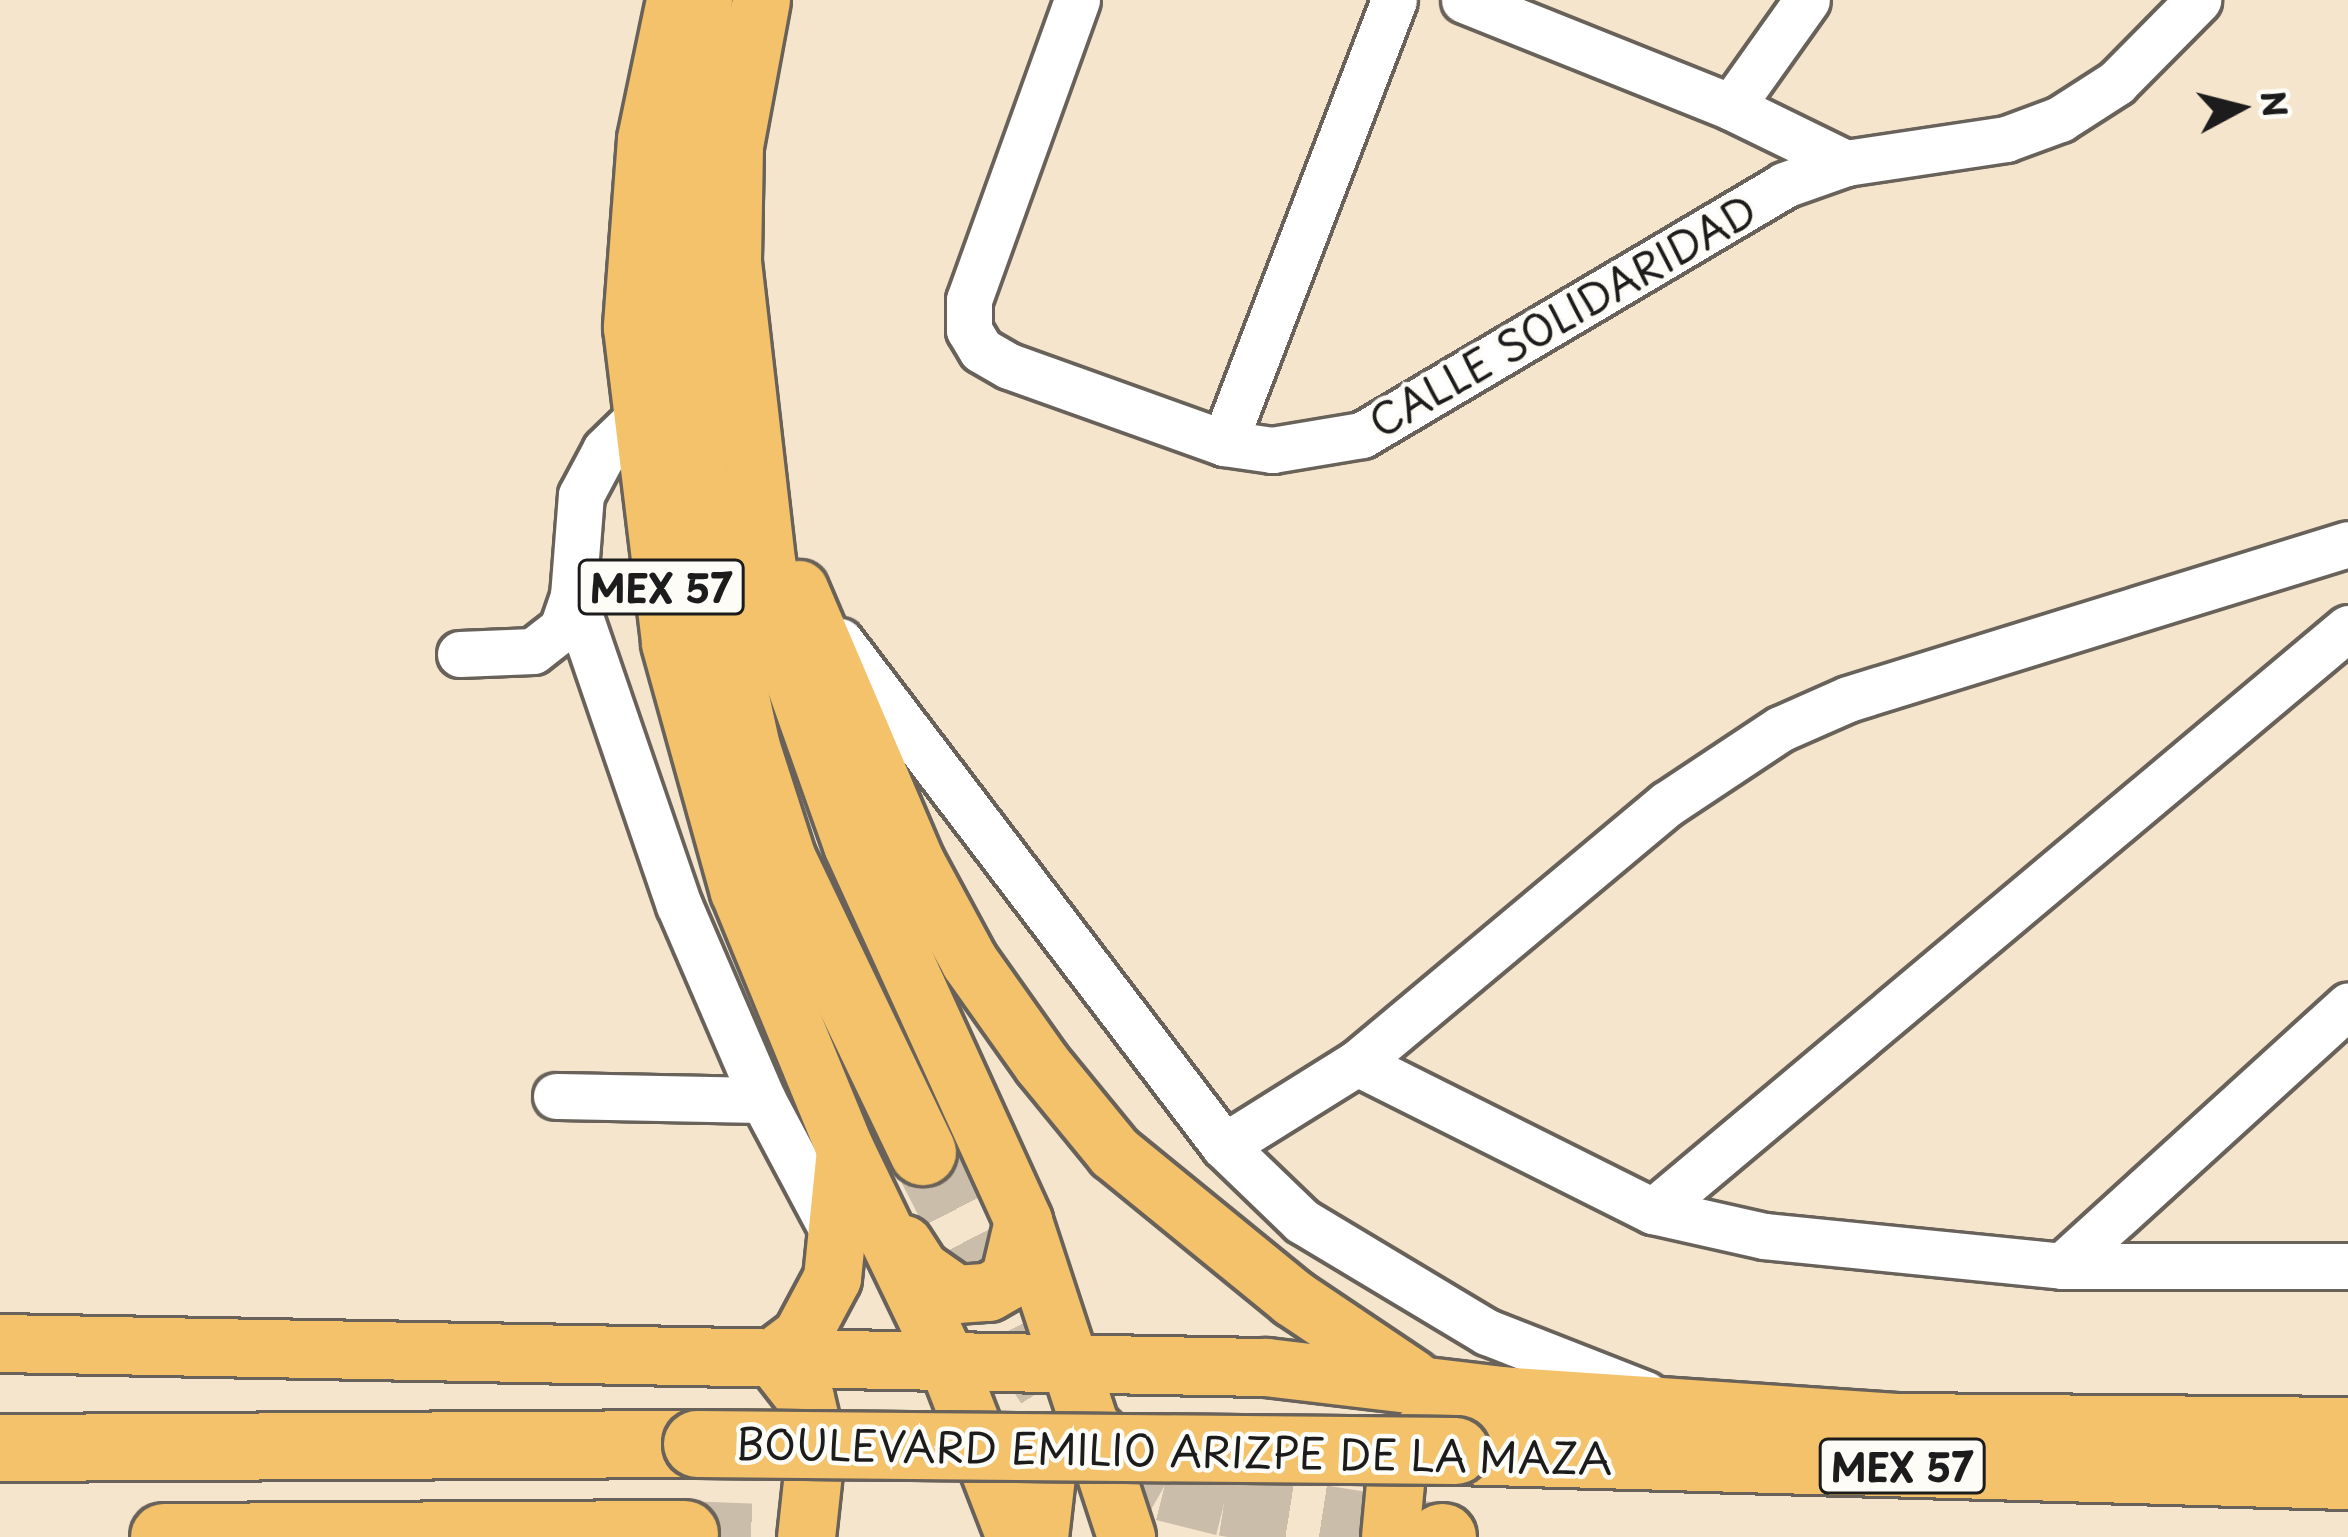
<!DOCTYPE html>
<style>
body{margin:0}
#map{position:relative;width:2348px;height:1537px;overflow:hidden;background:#f5e5cd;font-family:"Playpen Sans",sans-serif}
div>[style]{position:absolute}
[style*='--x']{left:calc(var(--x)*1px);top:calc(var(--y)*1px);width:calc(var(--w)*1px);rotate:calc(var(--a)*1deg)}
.highway-tunnel>*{height:66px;margin-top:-33px;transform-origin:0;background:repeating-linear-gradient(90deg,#cabdaa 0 66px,transparent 0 99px)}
.roads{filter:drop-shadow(3px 0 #68625a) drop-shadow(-3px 0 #68625a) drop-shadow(0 3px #68625a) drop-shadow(0 -3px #68625a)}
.minor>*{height:45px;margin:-22.5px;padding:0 22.5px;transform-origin:22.5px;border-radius:22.5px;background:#fff}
.major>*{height:57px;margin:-28.5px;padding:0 28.5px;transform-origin:28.5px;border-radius:28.5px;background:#f4c26a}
.highway>*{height:66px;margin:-33px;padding:0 33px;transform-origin:33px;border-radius:33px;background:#f4c26a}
.bridges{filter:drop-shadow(3px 0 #68625a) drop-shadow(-3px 0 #68625a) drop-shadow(0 3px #68625a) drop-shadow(0 -3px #68625a)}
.highway-bridge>*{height:66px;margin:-33px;padding:0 33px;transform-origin:33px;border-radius:33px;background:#f4c26a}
span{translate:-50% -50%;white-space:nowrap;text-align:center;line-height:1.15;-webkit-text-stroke:9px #fdfcf7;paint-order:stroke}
.shield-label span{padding:3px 9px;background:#fdfcf7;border:3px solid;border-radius:9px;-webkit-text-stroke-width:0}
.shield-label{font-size:39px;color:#1c1c1c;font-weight:700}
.street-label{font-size:42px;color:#1c1c1c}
.north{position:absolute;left:2180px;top:48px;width:120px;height:120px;-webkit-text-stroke:9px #fdfcf7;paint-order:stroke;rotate:83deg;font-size:33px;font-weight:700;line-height:48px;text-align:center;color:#1c1c1c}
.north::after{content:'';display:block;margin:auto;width:42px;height:54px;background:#1c1c1c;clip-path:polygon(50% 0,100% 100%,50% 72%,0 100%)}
</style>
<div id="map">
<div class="highway-tunnel">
<div style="--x:923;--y:1152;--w:200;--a:62.9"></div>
<div style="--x:1014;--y:1330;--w:98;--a:57.9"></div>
<div style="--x:1066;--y:1413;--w:60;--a:45.7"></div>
<div style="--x:1108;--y:1456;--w:64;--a:29.7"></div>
<div style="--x:1164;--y:1488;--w:62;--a:14"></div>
<div style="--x:1224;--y:1503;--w:221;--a:8.9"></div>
<div style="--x:685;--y:1534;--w:77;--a:2.2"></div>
</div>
<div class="roads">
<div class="minor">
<div style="--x:1077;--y:0;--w:319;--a:109.8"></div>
<div style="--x:969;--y:300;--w:30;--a:90"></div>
<div style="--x:969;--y:330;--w:23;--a:59"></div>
<div style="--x:981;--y:350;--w:32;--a:30"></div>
<div style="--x:1009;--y:366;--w:228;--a:19.7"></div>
<div style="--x:1224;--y:443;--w:49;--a:8.3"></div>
<div style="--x:1272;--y:450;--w:91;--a:-9.5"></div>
<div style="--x:1362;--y:435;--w:490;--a:-30.6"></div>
<div style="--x:1784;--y:185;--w:66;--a:-19.5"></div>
<div style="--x:1846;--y:163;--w:162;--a:-8.5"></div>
<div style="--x:2006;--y:139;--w:58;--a:-20.3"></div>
<div style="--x:2060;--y:119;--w:67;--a:-32.7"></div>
<div style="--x:2116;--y:83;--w:117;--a:-45.3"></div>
<div style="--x:1464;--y:0;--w:288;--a:21.8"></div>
<div style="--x:1731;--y:107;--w:128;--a:26"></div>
<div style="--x:1731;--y:107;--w:131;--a:-54.6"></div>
<div style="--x:1224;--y:443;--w:474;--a:-69"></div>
<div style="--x:573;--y:596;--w:327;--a:71.1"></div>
<div style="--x:679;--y:905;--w:212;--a:66.7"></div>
<div style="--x:763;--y:1100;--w:157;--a:62"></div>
<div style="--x:840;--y:641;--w:634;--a:52.75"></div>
<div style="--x:1224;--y:1146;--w:108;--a:43.9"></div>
<div style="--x:1302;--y:1221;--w:216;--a:31"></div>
<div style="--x:1487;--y:1332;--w:170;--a:21.4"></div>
<div style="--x:460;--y:654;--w:73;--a:-2.4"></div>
<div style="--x:533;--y:651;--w:37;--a:-38"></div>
<div style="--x:562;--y:628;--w:34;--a:-71"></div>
<div style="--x:573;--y:596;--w:101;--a:-85.5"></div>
<div style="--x:581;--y:495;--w:51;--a:-61.9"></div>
<div style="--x:605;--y:450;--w:49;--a:-44.2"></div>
<div style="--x:1357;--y:1063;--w:331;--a:26.6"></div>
<div style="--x:1653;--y:1211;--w:114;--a:12.7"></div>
<div style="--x:1764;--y:1236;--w:300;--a:5.7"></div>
<div style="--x:2062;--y:1266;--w:286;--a:0"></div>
<div style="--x:556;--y:1096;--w:207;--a:1.1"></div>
<div style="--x:1224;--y:1146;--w:157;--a:-32"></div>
<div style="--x:1357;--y:1063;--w:404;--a:-39.9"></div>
<div style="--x:1667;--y:804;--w:136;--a:-33.6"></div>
<div style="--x:1780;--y:729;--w:74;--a:-23.8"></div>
<div style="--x:1848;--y:699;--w:523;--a:-17.22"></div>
<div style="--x:1653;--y:1211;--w:907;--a:-39.99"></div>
<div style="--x:2062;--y:1266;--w:387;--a:-42.3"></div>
</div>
<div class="major">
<div style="--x:675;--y:0;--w:142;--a:101.8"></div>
<div style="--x:646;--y:139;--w:189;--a:94.3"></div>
<div style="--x:632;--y:327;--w:318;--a:83.1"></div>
<div style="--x:670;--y:643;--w:257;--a:74.5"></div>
<div style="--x:739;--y:891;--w:279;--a:67.7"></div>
<div style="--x:845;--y:1149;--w:233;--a:64.3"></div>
<div style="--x:946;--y:1359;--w:191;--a:68.8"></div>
<div style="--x:761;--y:0;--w:147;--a:100.5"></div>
<div style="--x:734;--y:145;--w:117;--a:91"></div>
<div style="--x:732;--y:262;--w:301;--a:83.5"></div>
<div style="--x:766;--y:561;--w:105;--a:77.9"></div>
<div style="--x:788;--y:664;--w:192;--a:70.5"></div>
<div style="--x:852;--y:845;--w:413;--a:65.5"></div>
<div style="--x:1023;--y:1221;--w:332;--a:71.9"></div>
<div style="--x:799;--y:589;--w:296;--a:66.9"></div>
<div style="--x:915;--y:861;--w:114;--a:61.6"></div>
<div style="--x:969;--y:961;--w:126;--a:54.7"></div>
<div style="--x:1042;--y:1064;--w:114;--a:50.7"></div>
<div style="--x:1114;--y:1152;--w:231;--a:39.2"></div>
<div style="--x:1293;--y:1298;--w:143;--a:33.9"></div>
<div style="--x:904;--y:1244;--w:30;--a:57"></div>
<div style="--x:920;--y:1269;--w:44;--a:34.8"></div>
<div style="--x:956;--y:1294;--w:32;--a:-4"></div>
<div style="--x:988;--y:1292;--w:24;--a:-30"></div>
<div style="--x:1009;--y:1280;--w:61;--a:-76.7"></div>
<div style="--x:0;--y:1343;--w:1266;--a:1.09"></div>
<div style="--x:1266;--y:1367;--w:236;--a:6.8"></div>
<div style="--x:1500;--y:1395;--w:398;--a:3.9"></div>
<div style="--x:1897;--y:1422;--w:451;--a:0.5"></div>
<div style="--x:773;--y:1357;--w:35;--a:-37"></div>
<div style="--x:801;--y:1336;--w:66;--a:-61.9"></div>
<div style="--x:832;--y:1278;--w:129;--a:-84.2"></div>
<div style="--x:773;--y:1357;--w:52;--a:52"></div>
<div style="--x:805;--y:1398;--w:48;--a:76.8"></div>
<div style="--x:816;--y:1445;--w:93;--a:96.2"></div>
<div style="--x:1039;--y:1537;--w:70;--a:-83.5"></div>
<div style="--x:1047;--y:1467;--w:24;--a:-57"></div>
<div style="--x:1060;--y:1447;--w:40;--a:-21"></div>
<div style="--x:1390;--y:1537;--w:65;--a:-84.7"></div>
<div style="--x:1396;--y:1472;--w:45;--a:-57.7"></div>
<div style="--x:1420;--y:1434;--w:19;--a:-28"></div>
</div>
<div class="highway">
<div style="--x:699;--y:0;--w:330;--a:92.1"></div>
<div style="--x:687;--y:330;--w:143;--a:86.8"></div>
<div style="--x:695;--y:473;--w:136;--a:81.1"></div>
<div style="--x:716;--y:607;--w:144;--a:77.6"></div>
<div style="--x:747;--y:748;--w:118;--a:72.2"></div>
<div style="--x:783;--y:860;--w:324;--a:64.4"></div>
<div style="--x:0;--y:1448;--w:697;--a:-0.33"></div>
<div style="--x:1456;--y:1451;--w:892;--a:1.61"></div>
<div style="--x:164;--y:1537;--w:521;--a:-0.33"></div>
<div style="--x:1442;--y:1537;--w:1;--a:0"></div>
</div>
</div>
<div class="bridges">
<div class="highway-bridge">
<div style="--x:697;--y:1444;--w:759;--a:0.53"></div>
</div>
</div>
<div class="shield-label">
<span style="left:661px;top:587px">MEX 57</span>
<span style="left:1902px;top:1466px">MEX 57</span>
</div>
<div class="street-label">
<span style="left:1562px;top:315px;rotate:-30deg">CALLE SOLIDARIDAD</span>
<span style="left:1174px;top:1450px;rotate:1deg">BOULEVARD EMILIO ARIZPE DE LA MAZA</span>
</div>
<div class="north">N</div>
</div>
